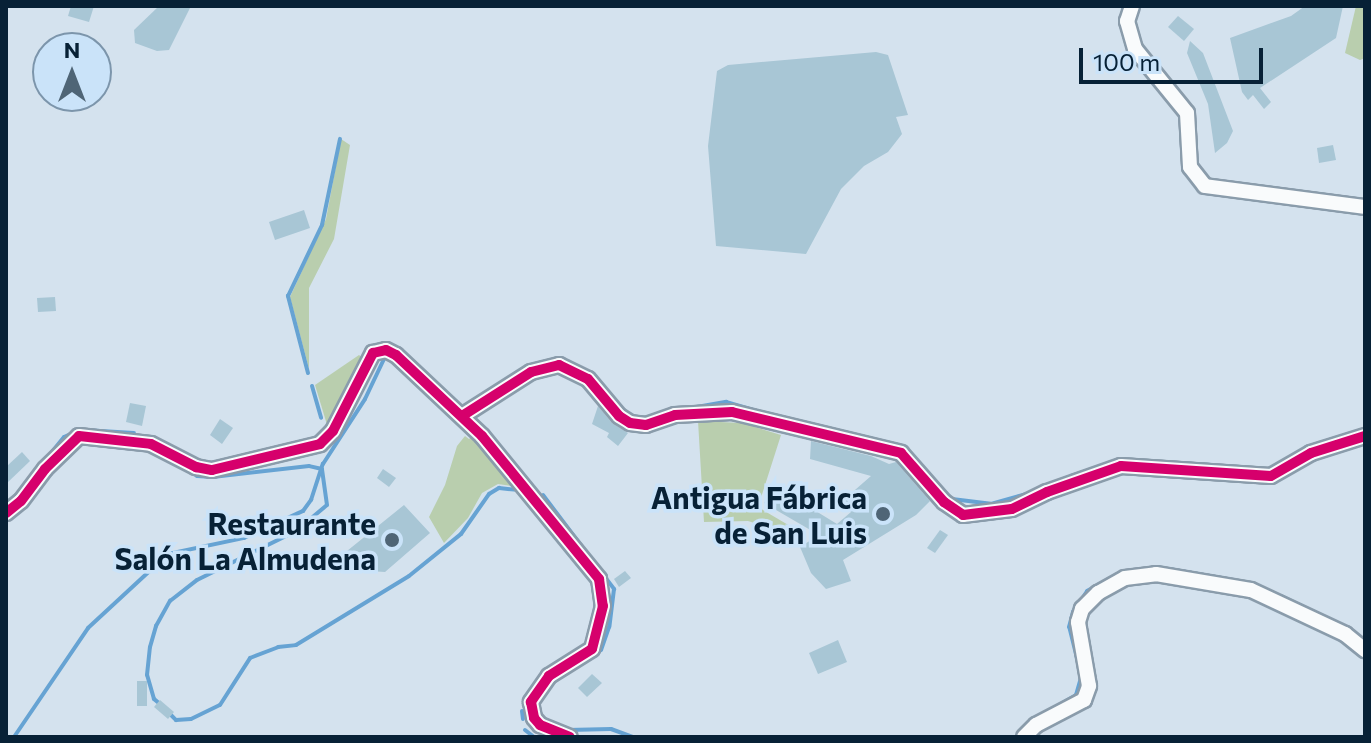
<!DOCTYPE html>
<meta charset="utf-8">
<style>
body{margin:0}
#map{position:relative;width:1371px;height:743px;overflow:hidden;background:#d4e2ee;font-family:Commissioner,sans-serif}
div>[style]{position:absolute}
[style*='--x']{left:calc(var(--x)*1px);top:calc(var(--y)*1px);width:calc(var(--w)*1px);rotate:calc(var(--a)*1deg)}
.green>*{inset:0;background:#b9ceae}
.stream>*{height:4px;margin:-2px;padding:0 2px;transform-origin:2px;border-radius:2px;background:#66a3d3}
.building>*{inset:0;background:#a8c6d5}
.roads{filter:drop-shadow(2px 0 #8a9cab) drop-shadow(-2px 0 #8a9cab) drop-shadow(0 2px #8a9cab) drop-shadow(0 -2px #8a9cab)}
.minor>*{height:14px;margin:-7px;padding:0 7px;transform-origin:7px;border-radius:7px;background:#f9fbfc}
.cycleway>*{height:10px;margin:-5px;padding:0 5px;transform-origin:5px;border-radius:5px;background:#d6006c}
.dots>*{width:22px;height:22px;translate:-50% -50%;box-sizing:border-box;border:4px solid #cae3f9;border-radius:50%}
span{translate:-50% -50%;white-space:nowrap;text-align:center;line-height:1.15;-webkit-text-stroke:7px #cae3f9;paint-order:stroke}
.poi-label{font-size:30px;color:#072136;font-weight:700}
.right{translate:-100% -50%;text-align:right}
.frame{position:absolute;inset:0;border:8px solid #072136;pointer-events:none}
.north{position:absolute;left:32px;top:32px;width:80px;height:80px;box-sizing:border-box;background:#cae3f9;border:2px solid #7c95ab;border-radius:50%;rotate:0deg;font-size:22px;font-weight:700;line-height:32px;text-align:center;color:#072136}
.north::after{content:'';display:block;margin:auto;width:28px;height:36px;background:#4f6576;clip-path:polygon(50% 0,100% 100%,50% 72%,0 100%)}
.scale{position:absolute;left:1079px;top:48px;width:184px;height:36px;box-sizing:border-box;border:4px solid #072136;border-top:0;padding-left:10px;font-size:24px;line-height:28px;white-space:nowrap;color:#072136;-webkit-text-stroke:6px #cae3f9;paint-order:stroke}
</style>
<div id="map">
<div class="green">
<div style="clip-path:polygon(1356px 6px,1365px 6px,1365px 58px,1360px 60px,1345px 53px)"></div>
<div style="clip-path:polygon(341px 139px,350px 145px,334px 239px,309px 288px,309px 369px,290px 297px,326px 219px)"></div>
<div style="clip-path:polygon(359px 355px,363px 358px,328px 428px,315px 385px)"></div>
<div style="clip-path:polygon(698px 421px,742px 423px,781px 435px,758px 507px,790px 526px,787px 533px,748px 521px,704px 522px)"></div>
<div style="clip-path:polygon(474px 435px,518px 487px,498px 484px,482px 493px,468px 518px,444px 543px,429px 517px,445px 485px,457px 446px,465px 436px,469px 439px)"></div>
</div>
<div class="stream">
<div style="--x:520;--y:371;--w:36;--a:-19"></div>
<div style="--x:554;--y:359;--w:13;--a:9"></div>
<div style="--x:567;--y:361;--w:17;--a:28"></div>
<div style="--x:308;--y:373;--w:80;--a:-104.6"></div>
<div style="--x:288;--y:296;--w:79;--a:-64.4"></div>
<div style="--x:322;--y:225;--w:88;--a:-78.2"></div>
<div style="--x:312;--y:386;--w:33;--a:74"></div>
<div style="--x:691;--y:408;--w:36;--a:-10"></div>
<div style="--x:726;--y:402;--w:32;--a:16"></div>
<div style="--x:84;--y:430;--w:50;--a:3.4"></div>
<div style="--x:47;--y:458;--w:27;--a:-51"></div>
<div style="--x:64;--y:437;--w:12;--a:-24"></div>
<div style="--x:1120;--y:460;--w:91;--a:3.1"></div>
<div style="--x:1071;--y:476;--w:35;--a:-18"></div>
<div style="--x:944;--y:492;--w:11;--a:41"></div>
<div style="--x:952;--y:499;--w:39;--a:7"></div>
<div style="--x:991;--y:504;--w:41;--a:-15.8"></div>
<div style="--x:543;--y:495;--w:118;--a:52.9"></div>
<div style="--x:614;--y:589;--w:38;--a:97"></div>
<div style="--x:609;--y:627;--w:24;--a:109"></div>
<div style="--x:601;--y:650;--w:9;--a:144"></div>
<div style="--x:1169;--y:569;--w:59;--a:9.8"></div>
<div style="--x:1281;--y:596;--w:55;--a:25.6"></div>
<div style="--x:1078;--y:662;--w:36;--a:-104"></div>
<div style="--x:1069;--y:627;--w:16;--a:-75"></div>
<div style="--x:1073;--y:612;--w:25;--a:-56"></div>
<div style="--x:1087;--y:591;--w:39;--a:-29"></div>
<div style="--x:1121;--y:572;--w:31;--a:-7"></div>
<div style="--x:554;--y:681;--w:22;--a:-32"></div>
<div style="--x:160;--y:704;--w:8;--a:-140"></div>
<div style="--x:154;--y:699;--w:25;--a:-106"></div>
<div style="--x:147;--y:675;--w:28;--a:-84"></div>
<div style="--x:150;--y:647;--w:22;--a:-74"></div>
<div style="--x:156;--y:626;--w:29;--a:-61"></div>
<div style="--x:170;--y:601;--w:34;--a:-38"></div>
<div style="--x:197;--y:580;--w:110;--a:-26.3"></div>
<div style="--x:296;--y:531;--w:40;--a:-40"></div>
<div style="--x:327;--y:505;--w:36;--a:-98"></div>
<div style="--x:322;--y:469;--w:13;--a:-167"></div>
<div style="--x:309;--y:466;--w:97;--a:173.5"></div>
<div style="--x:213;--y:477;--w:16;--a:-176"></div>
<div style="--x:197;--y:476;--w:9;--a:-144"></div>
<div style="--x:522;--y:711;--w:8;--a:83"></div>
<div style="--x:169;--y:713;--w:10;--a:45"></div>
<div style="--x:176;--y:720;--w:15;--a:-4"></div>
<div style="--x:191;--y:719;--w:32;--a:-26"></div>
<div style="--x:220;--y:705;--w:56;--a:-57.4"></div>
<div style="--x:250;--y:658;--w:30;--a:-21"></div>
<div style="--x:278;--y:647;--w:18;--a:-6"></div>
<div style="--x:296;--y:645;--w:132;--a:-31.4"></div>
<div style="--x:409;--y:576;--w:67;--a:-38.9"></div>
<div style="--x:461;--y:534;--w:49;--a:-55"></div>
<div style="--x:489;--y:494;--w:12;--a:-31"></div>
<div style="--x:499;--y:488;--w:18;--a:6"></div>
<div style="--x:1030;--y:722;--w:53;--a:-30.4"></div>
<div style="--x:1076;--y:695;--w:18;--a:-74"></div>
<div style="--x:525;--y:730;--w:11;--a:38"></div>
<div style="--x:568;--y:730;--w:43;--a:-1.3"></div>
<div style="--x:611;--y:729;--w:23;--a:20"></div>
<div style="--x:14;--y:737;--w:132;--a:-55.8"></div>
<div style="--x:88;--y:628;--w:109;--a:-42.8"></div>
<div style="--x:168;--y:554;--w:78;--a:-11.9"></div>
<div style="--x:244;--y:538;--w:65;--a:-24.6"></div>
<div style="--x:303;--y:511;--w:14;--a:-54"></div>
<div style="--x:311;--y:500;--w:38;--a:-72"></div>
<div style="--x:323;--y:464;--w:77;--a:-57.1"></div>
<div style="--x:365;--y:399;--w:44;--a:-64.6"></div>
</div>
<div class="building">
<div style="clip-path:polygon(71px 6px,94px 6px,89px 22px,68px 16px)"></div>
<div style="clip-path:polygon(159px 6px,191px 6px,169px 50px,157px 51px,135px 43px,134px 30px)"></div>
<div style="clip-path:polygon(1305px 6px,1343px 6px,1336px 38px,1260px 88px,1271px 102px,1264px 109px,1253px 95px,1248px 100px,1242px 92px,1230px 38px,1291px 16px)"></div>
<div style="clip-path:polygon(1178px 16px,1194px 29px,1184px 41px,1168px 27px)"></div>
<div style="clip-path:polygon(1190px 41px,1203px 53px,1233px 131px,1227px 143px,1215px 153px,1208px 104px,1187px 53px)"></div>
<div style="clip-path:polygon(876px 52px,888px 55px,908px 115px,896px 117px,902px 134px,888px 152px,864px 166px,841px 189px,806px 254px,716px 246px,708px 146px,717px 71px,728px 65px)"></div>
<div style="clip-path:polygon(1333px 145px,1336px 160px,1319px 163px,1317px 148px)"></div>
<div style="clip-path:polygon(304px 210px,310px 228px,275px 240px,269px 222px)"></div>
<div style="clip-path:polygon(55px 297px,56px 311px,38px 312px,37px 298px)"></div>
<div style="clip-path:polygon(130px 403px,146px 406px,142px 426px,126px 422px)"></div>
<div style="clip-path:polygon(598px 406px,612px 423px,628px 433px,618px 446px,607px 437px,609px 433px,592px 424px)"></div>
<div style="clip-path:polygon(220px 419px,233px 428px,222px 444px,210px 435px)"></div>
<div style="clip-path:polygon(811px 441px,871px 456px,889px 464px,896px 462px,930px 501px,916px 515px,843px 560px,851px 581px,826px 589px,811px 573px,800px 547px,819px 535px,764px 503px,775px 486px,837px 524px,851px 512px,840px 503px,871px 476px,810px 459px)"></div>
<div style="clip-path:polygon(22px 452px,30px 461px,6px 484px,6px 467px)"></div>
<div style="clip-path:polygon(383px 469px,396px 478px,389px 487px,377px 478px)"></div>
<div style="clip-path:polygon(404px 505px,430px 533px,385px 572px,370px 571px,358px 559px,356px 562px,347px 551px)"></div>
<div style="clip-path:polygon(940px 530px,948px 535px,935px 553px,927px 548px)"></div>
<div style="clip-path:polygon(625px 571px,631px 578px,619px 587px,614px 579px)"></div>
<div style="clip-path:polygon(838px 640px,847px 662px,818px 674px,809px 653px)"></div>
<div style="clip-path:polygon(592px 674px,602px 683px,587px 697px,578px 688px)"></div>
<div style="clip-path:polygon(137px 681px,147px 681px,147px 706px,137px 706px)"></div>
<div style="clip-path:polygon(160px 700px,174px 712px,168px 719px,154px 707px)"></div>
</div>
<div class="roads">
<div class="minor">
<div style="--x:1132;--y:6;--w:16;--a:108"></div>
<div style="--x:1127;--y:21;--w:29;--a:74"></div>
<div style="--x:1135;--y:49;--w:82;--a:50.9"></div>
<div style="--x:1187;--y:113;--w:54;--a:86.8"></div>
<div style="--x:1190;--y:167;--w:24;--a:52"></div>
<div style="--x:1205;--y:186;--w:161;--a:7.5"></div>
<div style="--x:462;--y:416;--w:82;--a:-32.5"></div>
<div style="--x:531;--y:372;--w:29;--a:-14"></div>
<div style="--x:559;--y:365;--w:32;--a:26"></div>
<div style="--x:588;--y:379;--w:48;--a:50"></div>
<div style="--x:619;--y:416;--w:13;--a:32"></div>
<div style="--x:630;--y:423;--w:16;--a:7"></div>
<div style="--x:646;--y:425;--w:31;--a:-19"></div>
<div style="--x:675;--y:415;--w:57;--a:-3"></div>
<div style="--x:732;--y:412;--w:174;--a:13.6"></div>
<div style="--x:901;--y:453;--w:65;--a:48.7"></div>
<div style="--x:944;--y:502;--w:23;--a:34"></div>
<div style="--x:963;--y:515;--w:49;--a:-7"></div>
<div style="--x:1012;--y:509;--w:39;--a:-26"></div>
<div style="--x:1047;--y:492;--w:78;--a:-19.4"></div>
<div style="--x:1121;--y:466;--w:150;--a:3.8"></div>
<div style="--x:1271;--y:476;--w:46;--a:-29.9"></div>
<div style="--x:1311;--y:453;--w:57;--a:-17.5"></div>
<div style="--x:6;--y:513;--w:19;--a:-39"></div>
<div style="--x:21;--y:501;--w:40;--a:-53"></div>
<div style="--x:45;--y:469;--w:47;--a:-44.1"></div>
<div style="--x:79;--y:436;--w:72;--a:6.3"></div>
<div style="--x:151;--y:444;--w:51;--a:27.1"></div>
<div style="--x:196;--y:467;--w:16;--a:11"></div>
<div style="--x:212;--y:470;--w:111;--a:-13.5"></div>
<div style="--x:320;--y:444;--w:18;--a:-45"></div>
<div style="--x:333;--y:431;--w:88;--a:-62.9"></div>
<div style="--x:373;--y:353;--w:13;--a:-13"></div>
<div style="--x:386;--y:350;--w:11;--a:27"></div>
<div style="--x:396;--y:355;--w:118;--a:43.3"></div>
<div style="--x:482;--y:436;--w:185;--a:50.7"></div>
<div style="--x:599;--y:579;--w:27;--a:82"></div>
<div style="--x:603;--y:606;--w:44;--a:104.3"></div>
<div style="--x:592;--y:649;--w:51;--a:147.9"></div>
<div style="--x:549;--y:676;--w:32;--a:125"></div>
<div style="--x:531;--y:702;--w:16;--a:79"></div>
<div style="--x:534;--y:718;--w:9;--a:49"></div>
<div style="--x:540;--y:725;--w:32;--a:22"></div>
<div style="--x:1024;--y:737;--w:17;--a:-45"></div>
<div style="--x:1036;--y:725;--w:54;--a:-27.5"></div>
<div style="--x:1084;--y:700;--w:15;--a:-70"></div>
<div style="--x:1089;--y:686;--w:65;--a:-99.8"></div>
<div style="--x:1078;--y:622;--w:14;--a:-73"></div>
<div style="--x:1082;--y:609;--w:23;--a:-45"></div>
<div style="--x:1098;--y:593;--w:31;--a:-29"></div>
<div style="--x:1125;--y:578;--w:31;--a:-7"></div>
<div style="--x:1156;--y:574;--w:96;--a:9.6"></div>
<div style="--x:1251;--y:590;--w:104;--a:25.1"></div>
<div style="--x:1345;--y:634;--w:26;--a:39"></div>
</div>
</div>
<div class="cycleway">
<div style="--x:462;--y:416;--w:82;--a:-32.5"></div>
<div style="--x:531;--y:372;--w:29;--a:-14"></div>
<div style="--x:559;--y:365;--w:32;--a:26"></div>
<div style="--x:588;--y:379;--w:48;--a:50"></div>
<div style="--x:619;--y:416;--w:13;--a:32"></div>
<div style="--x:630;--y:423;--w:16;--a:7"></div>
<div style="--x:646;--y:425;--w:31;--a:-19"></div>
<div style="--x:675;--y:415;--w:57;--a:-3"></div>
<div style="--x:732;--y:412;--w:174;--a:13.6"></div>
<div style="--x:901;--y:453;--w:65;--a:48.7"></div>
<div style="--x:944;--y:502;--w:23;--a:34"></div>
<div style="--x:963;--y:515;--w:49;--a:-7"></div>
<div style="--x:1012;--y:509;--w:39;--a:-26"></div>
<div style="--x:1047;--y:492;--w:78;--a:-19.4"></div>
<div style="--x:1121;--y:466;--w:150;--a:3.8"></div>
<div style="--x:1271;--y:476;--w:46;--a:-29.9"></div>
<div style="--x:1311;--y:453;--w:57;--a:-17.5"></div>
<div style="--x:6;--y:513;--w:19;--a:-39"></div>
<div style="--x:21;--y:501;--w:40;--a:-53"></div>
<div style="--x:45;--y:469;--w:47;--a:-44.1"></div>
<div style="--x:79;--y:436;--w:72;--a:6.3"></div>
<div style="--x:151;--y:444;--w:51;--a:27.1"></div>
<div style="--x:196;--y:467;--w:16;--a:11"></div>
<div style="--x:212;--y:470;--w:111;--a:-13.5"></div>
<div style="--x:320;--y:444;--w:18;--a:-45"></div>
<div style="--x:333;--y:431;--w:88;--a:-62.9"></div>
<div style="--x:373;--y:353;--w:13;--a:-13"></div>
<div style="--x:386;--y:350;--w:11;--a:27"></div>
<div style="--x:396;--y:355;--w:118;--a:43.3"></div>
<div style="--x:482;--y:436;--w:185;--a:50.7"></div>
<div style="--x:599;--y:579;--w:27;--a:82"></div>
<div style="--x:603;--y:606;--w:44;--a:104.3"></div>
<div style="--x:592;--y:649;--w:51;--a:147.9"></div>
<div style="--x:549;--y:676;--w:32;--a:125"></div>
<div style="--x:531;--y:702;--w:16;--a:79"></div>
<div style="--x:534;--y:718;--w:9;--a:49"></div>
<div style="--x:540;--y:725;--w:32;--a:22"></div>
</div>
<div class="dots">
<div style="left:883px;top:514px;background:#4f6576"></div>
<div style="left:392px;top:540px;background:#4f6576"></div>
</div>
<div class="poi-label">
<span class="right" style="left:867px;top:514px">Antigua Fábrica<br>de San Luis</span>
<span class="right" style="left:376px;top:540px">Restaurante<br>Salón La Almudena</span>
</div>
<div class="frame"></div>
<div class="north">N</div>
<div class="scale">100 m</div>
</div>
